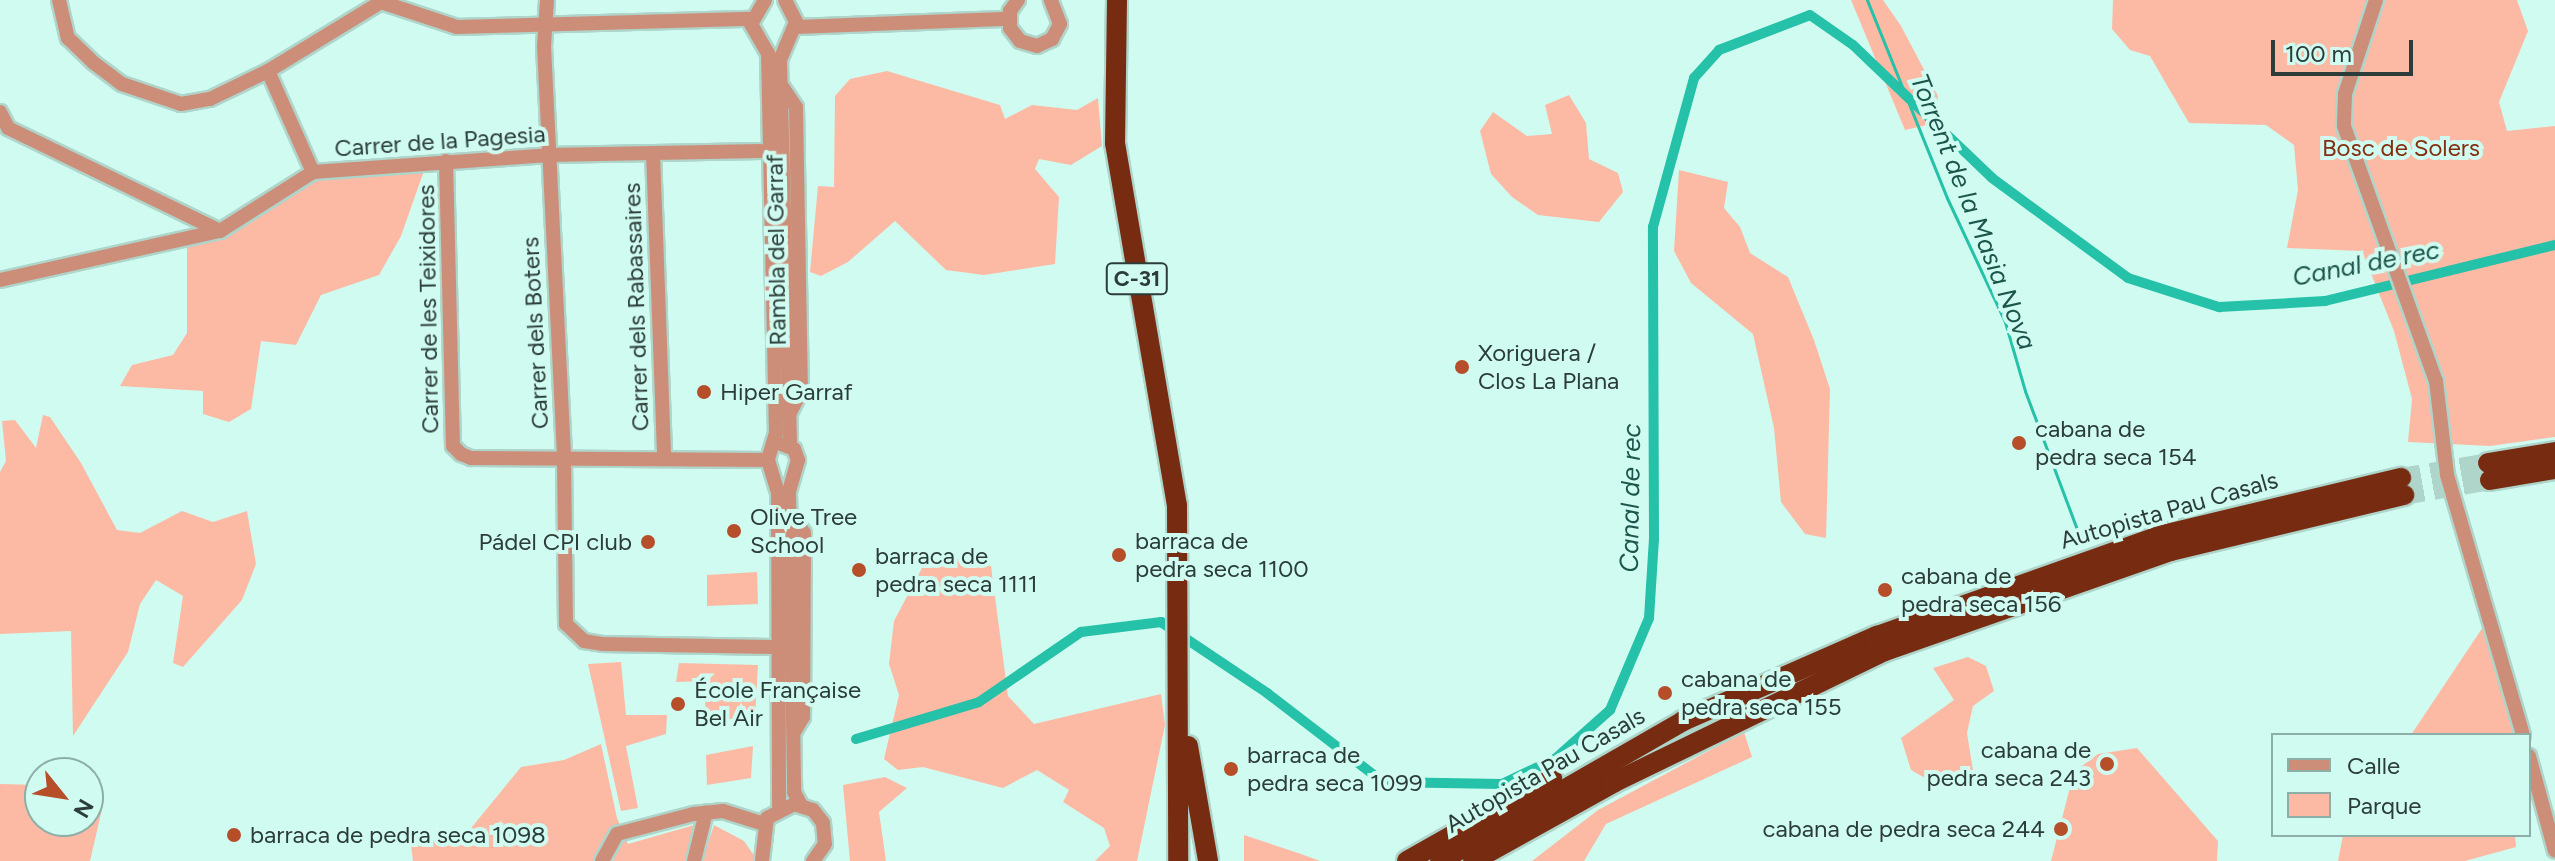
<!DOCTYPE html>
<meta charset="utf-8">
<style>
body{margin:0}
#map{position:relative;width:2555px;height:861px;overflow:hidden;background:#d0fbf0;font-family:Figtree,sans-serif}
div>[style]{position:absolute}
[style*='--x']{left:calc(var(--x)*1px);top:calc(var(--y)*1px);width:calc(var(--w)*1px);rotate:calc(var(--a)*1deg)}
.green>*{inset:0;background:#fcbaa5}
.stream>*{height:3px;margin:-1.5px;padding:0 1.5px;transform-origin:1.5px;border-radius:1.5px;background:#25c1a9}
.canal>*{height:10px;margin:-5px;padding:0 5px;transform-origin:5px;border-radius:5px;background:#25c1a9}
.highway-tunnel>*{height:20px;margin-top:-10px;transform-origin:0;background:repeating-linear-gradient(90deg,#afd5cb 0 20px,transparent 0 30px)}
.roads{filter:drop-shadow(2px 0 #afd5cb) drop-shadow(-2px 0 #afd5cb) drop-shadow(0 2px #afd5cb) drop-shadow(0 -2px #afd5cb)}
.minor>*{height:14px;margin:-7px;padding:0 7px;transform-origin:7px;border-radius:7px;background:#cd8e79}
.highway>*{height:20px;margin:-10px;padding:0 10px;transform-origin:10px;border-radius:10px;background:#772c12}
.dots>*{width:22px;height:22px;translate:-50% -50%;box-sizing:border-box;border:4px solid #d0fbf0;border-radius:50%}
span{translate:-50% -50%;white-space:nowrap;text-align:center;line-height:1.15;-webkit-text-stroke:8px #d0fbf0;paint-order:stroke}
.shield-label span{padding:2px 6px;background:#d0fbf0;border:2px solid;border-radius:6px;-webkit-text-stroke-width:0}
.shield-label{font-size:22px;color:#2c3d39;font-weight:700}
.street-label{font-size:24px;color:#2c3d39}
.park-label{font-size:24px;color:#832e0e}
.poi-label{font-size:24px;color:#2c3d39}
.left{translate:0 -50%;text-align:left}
.right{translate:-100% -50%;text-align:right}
.water-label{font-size:26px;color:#1b554b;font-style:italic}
.legend{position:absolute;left:2271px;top:733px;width:260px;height:104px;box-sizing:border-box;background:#d0fbf0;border:2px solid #8eafa7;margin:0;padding:10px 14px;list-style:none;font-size:24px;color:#2c3d39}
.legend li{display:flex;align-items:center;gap:16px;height:40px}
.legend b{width:40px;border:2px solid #8eafa7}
.north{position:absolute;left:24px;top:757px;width:80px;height:80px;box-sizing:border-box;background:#d0fbf0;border:2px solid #8eafa7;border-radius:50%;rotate:120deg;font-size:22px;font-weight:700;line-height:32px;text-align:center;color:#2c3d39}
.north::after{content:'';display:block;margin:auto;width:28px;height:36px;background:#b64e2a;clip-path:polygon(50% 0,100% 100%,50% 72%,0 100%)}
.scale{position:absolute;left:2271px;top:40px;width:142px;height:36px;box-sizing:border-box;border:4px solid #2c3d39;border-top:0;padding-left:10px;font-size:24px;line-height:28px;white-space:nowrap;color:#2c3d39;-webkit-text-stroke:6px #d0fbf0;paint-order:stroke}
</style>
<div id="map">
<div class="green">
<div style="clip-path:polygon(1851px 0,1883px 0,1901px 26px,1938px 96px,1936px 123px,1905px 130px)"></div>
<div style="clip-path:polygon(2113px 0,2517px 0,2528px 31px,2499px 102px,2507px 131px,2555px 126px,2555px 437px,2490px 446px,2408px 442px,2412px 399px,2394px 331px,2362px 251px,2287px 248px,2298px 190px,2294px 145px,2266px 125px,2189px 123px,2150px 56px,2130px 50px,2112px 29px)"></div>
<div style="clip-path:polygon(887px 71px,1000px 105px,1005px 119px,1032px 105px,1077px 110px,1098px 98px,1102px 146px,1071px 165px,1039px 159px,1035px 169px,1059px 197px,1055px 264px,984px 275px,946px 270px,895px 221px,848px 262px,821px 276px,810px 272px,818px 186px,834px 187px,835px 96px,850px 79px)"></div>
<div style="clip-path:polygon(1569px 95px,1586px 123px,1589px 159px,1618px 173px,1623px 192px,1599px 222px,1538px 215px,1512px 197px,1491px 174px,1480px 131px,1493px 112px,1527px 136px,1552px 134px,1545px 105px)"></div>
<div style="clip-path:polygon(425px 168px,401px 236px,379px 275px,321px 295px,296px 345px,261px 341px,251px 409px,229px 422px,203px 414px,203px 391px,120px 386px,132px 365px,173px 355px,187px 333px,187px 244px,226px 234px,320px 177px)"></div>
<div style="clip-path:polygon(1679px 170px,1728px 182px,1724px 208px,1740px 227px,1750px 253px,1788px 277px,1814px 340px,1830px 389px,1826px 538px,1805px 534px,1781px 502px,1774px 428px,1753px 334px,1691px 283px,1674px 251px)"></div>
<div style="clip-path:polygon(43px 415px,50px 417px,81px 463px,117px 530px,140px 533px,182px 511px,213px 522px,247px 511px,256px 564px,242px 600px,183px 667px,173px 663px,183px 596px,156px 580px,140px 604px,128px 652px,73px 736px,71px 631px,0 634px,0 472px,6px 461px,2px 421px,15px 420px,36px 448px)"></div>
<div style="clip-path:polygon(950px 557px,991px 566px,1008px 696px,1034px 724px,1161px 694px,1165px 725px,1137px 861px,1095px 861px,1110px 846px,1104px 828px,1063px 802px,1069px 790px,1037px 770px,1003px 788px,923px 767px,898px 770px,884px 759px,899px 695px,889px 664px,894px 621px,923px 566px)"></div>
<div style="clip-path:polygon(757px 572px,758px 604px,707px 606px,707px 575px)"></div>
<div style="clip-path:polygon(2483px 627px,2517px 735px,2411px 735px)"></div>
<div style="clip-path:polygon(1968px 657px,1986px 666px,1994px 691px,1973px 706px,1967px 733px,1975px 783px,1941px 787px,1911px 770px,1901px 738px,1954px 700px,1933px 668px)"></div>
<div style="clip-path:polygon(621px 662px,626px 715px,667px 715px,666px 734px,626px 746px,638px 808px,621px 811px,588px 664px)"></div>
<div style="clip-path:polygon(679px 663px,758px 665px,755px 718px,706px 720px,704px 681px,676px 682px)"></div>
<div style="clip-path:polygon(1744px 732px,1752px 757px,1606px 824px,1584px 861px,1532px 861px,1598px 810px)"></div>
<div style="clip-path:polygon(601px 744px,617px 818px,628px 844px,701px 823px,688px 861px,413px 861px,411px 845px,467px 833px,521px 767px,564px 760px)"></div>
<div style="clip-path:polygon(753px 746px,751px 778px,707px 785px,706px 755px)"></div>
<div style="clip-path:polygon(2137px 748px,2218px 841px,2217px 861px,2051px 861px,2074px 772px,2098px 754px)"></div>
<div style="clip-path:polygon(885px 777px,907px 788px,879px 812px,886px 861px,850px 861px,843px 785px)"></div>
<div style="clip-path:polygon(0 784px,40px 785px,40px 821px,88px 821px,88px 796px,103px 805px,90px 861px,0 861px)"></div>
<div style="clip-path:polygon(714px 825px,744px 841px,758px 861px,702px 861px)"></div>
<div style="clip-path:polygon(1244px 835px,1301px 854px,1320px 861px,1244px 861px)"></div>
<div style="clip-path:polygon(2343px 835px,2515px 835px,2516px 847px,2465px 861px,2338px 861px)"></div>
</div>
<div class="stream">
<div style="--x:1867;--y:0;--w:214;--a:68"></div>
<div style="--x:1947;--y:198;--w:137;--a:64.9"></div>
<div style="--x:2005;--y:322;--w:72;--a:73.8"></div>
<div style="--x:2025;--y:391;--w:147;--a:69.4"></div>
</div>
<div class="canal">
<div style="--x:856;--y:739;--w:128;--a:-16.7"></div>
<div style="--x:979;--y:702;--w:124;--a:-34.5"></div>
<div style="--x:1081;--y:632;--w:81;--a:-7.1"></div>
<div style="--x:1161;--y:622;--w:128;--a:33.8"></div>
<div style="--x:1267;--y:693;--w:146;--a:37.5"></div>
<div style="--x:1383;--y:782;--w:119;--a:1"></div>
<div style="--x:1502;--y:784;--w:59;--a:-25.3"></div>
<div style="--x:1555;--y:759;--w:74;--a:-41.7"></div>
<div style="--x:1610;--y:710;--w:100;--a:-67"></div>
<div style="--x:1649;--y:618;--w:79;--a:-86.4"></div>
<div style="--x:1654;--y:539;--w:312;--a:-90.2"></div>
<div style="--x:1653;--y:227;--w:155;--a:-74.6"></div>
<div style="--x:1694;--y:78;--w:38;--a:-48"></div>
<div style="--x:1719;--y:50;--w:97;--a:-21"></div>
<div style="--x:1810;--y:15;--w:52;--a:34.9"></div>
<div style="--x:1853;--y:45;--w:192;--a:43.7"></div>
<div style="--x:1992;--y:178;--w:169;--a:36.3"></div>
<div style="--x:2128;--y:278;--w:96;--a:17.7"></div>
<div style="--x:2219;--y:307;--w:106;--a:-3.2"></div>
<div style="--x:2325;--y:301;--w:237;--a:-13.7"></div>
</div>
<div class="highway-tunnel">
<div style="--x:2401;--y:478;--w:88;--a:-9.8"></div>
<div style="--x:2404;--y:495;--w:87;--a:-9.9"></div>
</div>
<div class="roads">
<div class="minor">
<div style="--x:59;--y:0;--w:39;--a:77"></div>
<div style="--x:68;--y:38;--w:36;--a:44"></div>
<div style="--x:94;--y:63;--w:35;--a:37"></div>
<div style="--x:122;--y:84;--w:62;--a:18.7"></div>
<div style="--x:181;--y:104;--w:29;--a:-10"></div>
<div style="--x:210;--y:99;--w:64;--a:-25.8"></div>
<div style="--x:268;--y:71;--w:132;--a:-31.4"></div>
<div style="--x:381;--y:2;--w:80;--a:18.2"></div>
<div style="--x:457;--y:27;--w:295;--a:-1.6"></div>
<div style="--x:547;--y:0;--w:46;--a:93.7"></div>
<div style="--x:544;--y:46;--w:413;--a:87.2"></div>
<div style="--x:564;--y:459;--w:165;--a:89.3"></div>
<div style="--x:566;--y:624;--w:25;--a:43"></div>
<div style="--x:584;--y:641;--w:18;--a:9"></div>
<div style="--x:602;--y:644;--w:169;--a:1"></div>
<div style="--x:765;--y:0;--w:28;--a:120"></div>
<div style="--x:751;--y:24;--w:34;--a:60"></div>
<div style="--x:768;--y:53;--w:380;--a:88.8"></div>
<div style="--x:776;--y:433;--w:28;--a:107"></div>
<div style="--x:768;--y:460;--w:34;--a:73"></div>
<div style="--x:778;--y:492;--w:315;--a:89.8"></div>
<div style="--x:785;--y:0;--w:25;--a:63"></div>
<div style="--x:796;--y:22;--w:41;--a:112.8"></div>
<div style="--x:780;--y:60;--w:385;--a:88.5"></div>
<div style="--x:1018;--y:0;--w:14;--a:126"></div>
<div style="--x:1010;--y:11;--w:17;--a:90"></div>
<div style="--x:1010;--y:28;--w:16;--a:52"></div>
<div style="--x:1020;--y:41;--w:18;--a:16"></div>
<div style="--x:1037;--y:46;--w:17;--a:-25"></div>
<div style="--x:1052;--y:39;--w:17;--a:-62"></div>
<div style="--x:1060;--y:24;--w:26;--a:-111"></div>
<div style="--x:2376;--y:0;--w:99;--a:108.3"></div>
<div style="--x:2345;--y:94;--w:32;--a:92"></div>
<div style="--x:2344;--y:126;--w:271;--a:70.2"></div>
<div style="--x:2436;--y:381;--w:95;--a:83.3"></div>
<div style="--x:2447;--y:475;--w:271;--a:73.7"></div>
<div style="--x:796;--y:27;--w:213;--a:-2.2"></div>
<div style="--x:268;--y:71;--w:111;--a:66"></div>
<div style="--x:781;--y:85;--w:27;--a:56"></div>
<div style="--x:796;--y:107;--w:284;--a:89"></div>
<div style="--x:801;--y:391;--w:28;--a:117"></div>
<div style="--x:0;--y:112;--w:18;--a:63"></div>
<div style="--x:8;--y:128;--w:236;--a:25.9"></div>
<div style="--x:653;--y:153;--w:306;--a:87.9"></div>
<div style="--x:446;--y:161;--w:285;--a:88.6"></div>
<div style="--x:453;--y:446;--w:11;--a:45"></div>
<div style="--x:461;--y:454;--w:11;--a:22"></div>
<div style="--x:471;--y:458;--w:297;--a:0.4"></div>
<div style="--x:0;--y:280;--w:225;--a:-12.6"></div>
<div style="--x:220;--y:231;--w:110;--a:-32.4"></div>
<div style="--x:313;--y:172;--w:236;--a:-4.1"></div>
<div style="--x:548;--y:155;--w:213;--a:-1.1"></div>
<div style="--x:781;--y:444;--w:14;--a:21"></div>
<div style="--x:794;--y:449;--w:12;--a:70"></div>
<div style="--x:798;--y:460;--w:33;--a:106"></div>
<div style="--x:789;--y:492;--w:300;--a:89"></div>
<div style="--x:794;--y:792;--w:15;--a:62"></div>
<div style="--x:790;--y:513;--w:24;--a:55"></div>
<div style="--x:804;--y:533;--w:184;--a:90.3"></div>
<div style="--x:803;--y:717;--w:17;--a:121"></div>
<div style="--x:2529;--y:756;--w:98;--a:74.7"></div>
<div style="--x:602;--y:861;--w:31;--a:-61"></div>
<div style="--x:617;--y:834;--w:80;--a:-14.6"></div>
<div style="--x:694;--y:814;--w:29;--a:-6"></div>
<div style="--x:723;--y:811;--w:43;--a:17.6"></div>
<div style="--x:694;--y:861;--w:50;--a:-76.2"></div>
<div style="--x:762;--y:861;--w:43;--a:-83.4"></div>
<div style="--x:767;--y:818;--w:30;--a:-27"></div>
<div style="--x:794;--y:804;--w:20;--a:18"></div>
<div style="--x:813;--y:810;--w:16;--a:52"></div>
<div style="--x:823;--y:823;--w:21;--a:85"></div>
<div style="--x:825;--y:844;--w:21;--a:125"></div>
</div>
<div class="highway">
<div style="--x:1117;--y:0;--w:143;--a:90.8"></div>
<div style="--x:1115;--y:143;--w:367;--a:80.3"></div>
<div style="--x:1177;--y:505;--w:356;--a:89.8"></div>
<div style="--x:2488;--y:463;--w:68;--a:-9.3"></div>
<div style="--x:2490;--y:480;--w:66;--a:-9.6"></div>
<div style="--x:1188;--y:746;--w:117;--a:80.1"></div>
<div style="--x:1407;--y:861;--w:167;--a:-29.5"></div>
<div style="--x:1440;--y:861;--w:280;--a:-29.9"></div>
<div style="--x:1683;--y:721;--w:212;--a:-23.7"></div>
<div style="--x:1877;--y:636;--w:303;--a:-19.5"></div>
<div style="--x:2163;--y:535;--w:245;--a:-13.5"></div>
<div style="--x:1473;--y:861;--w:162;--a:-29.1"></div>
<div style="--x:1615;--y:782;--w:300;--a:-25.9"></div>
<div style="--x:1885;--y:651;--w:303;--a:-19.3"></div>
<div style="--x:2171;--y:551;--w:240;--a:-13.5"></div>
</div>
</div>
<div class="dots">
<div style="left:1462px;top:367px;background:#b64e2a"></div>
<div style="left:704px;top:392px;background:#b64e2a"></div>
<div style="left:2019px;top:443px;background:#b64e2a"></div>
<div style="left:734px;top:531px;background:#b64e2a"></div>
<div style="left:648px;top:542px;background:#b64e2a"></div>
<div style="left:1119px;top:555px;background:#b64e2a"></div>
<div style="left:859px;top:570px;background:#b64e2a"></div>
<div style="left:1885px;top:590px;background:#b64e2a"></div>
<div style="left:1665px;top:693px;background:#b64e2a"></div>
<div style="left:678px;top:704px;background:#b64e2a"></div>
<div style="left:2107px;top:764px;background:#b64e2a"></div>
<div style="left:1231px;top:769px;background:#b64e2a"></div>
<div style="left:2061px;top:829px;background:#b64e2a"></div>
<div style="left:234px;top:835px;background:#b64e2a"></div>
</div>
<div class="shield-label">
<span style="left:1137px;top:279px">C-31</span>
</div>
<div class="street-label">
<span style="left:440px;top:141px;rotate:-4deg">Carrer de la Pagesia</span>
<span style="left:776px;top:250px;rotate:-91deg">Rambla del Garraf</span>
<span style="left:636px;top:307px;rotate:-92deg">Carrer dels Rabassaires</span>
<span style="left:428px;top:309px;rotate:-91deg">Carrer de les Teixidores</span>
<span style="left:535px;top:333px;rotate:-93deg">Carrer dels Boters</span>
<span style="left:2169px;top:510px;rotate:-16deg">Autopista Pau Casals</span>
<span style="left:1545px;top:770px;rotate:-30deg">Autopista Pau Casals</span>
</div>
<div class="park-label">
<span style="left:2401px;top:148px">Bosc de Solers</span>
</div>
<div class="poi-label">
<span class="left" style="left:1478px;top:367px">Xoriguera /<br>Clos La Plana</span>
<span class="left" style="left:720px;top:392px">Hiper Garraf</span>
<span class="left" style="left:2035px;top:443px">cabana de<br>pedra seca 154</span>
<span class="left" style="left:750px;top:531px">Olive Tree<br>School</span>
<span class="left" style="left:1135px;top:555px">barraca de<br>pedra seca 1100</span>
<span class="right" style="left:632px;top:542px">Pádel CPI club</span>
<span class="left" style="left:875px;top:570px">barraca de<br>pedra seca 1111</span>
<span class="left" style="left:1901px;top:590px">cabana de<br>pedra seca 156</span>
<span class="left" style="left:1681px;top:693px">cabana de<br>pedra seca 155</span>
<span class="left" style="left:694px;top:704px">École Française<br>Bel Air</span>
<span class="right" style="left:2091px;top:764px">cabana de<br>pedra seca 243</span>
<span class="left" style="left:1247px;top:769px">barraca de<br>pedra seca 1099</span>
<span class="right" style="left:2045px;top:829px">cabana de pedra seca 244</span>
<span class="left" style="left:250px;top:835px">barraca de pedra seca 1098</span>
</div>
<div class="water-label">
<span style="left:1973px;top:212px;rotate:68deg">Torrent de la Masia Nova</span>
<span style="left:2366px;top:264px;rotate:-11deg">Canal de rec</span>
<span style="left:1631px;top:498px;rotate:-89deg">Canal de rec</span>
</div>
<ul class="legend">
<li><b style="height:10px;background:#cd8e79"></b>Calle</li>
<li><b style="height:22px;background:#fcbaa5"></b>Parque</li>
</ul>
<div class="north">N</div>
<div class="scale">100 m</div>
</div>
